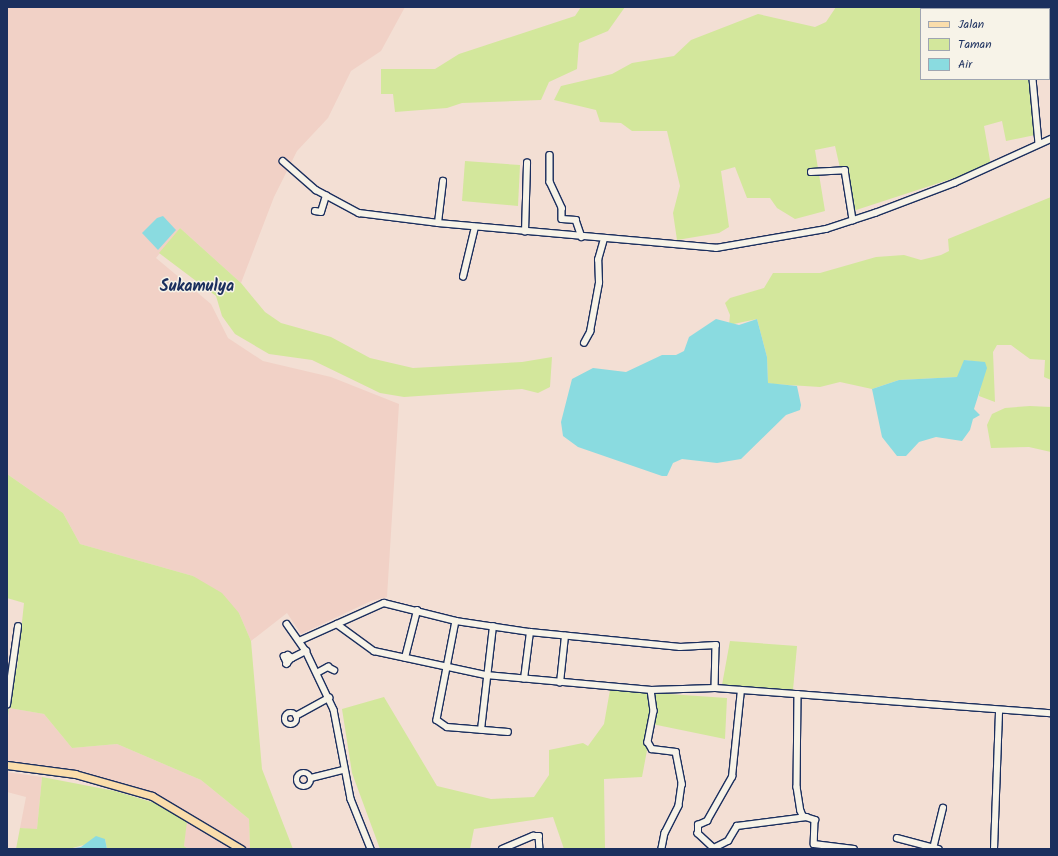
<!DOCTYPE html>
<style>
body{margin:0}
#map{position:relative;width:1058px;height:856px;overflow:hidden;background:#f3dfd4;font-family:Kalam,sans-serif}
div>[style]{position:absolute}
[style*='--x']{left:calc(var(--x)*1px);top:calc(var(--y)*1px);width:calc(var(--w)*1px);rotate:calc(var(--a)*1deg)}
.built>*{inset:0;background:#f1d1c6}
.green>*{inset:0;background:#d3e79c}
.water>*{inset:0;background:#8adbe0}
.roads{filter:drop-shadow(1px 0 #1b2f5e) drop-shadow(-1px 0 #1b2f5e) drop-shadow(0 1px #1b2f5e) drop-shadow(0 -1px #1b2f5e)}
.minor>*{height:5.5px;margin:-2.75px;padding:0 2.75px;transform-origin:2.75px;border-radius:2.75px;background:#f7f3e8}
.minor>.ring{margin:-2.75px;padding:0;box-sizing:content-box;background:none;border:5.5px solid #f7f3e8;border-radius:50%}
.major>*{height:7px;margin:-3.5px;padding:0 3.5px;transform-origin:3.5px;border-radius:3.5px;background:#faddab}
span{translate:-50% -50%;white-space:nowrap;text-align:center;line-height:1.15;-webkit-text-stroke:3px #f7f3e8;paint-order:stroke}
.quarter-label{font-size:16px;color:#1b2f5e;font-weight:700}
.frame{position:absolute;inset:0;border:8px solid #1b2f5e;pointer-events:none}
.legend{position:absolute;left:920px;top:8px;width:130px;height:72px;box-sizing:border-box;background:#f7f3e8;border:1px solid #9fa5b1;margin:0;padding:5px 7px;list-style:none;font-size:12px;color:#1b2f5e}
.legend li{display:flex;align-items:center;gap:8px;height:20px}
.legend b{width:20px;border:1px solid #9fa5b1}
</style>
<div id="map">
<div class="built">
<div style="clip-path:polygon(7px 7px,405px 7px,381px 51px,351px 71px,328px 118px,297px 151px,274px 197px,241px 283px,180px 228px,156px 258px,211px 304px,228px 338px,263px 361px,331px 377px,399px 404px,387px 597px,371px 601px,301px 634px,287px 613px,251px 641px,239px 613px,193px 576px,80px 544px,63px 513px,7px 474px)"></div>
<div style="clip-path:polygon(9px 708px,44px 714px,72px 748px,117px 744px,201px 780px,249px 819px,250px 849px,188px 849px,184px 846px,187px 813px,117px 782px,7px 761px)"></div>
<div style="clip-path:polygon(7px 772px,42px 777px,37px 830px,20px 828px,26px 797px,7px 792px)"></div>
</div>
<div class="green">
<div style="clip-path:polygon(581px 7px,625px 7px,608px 31px,579px 43px,577px 69px,549px 82px,541px 100px,462px 103px,447px 108px,395px 112px,393px 94px,381px 94px,381px 69px,435px 69px,459px 54px,575px 16px)"></div>
<div style="clip-path:polygon(836px 7px,1037px 7px,921px 9px,921px 79px,1029px 79px,1035px 135px,1006px 141px,1002px 121px,984px 126px,991px 166px,850px 212px,835px 146px,815px 150px,825px 211px,795px 219px,777px 208px,770px 198px,747px 198px,735px 167px,721px 171px,729px 227px,719px 233px,677px 240px,673px 213px,680px 186px,667px 131px,632px 131px,621px 123px,600px 122px,596px 110px,554px 100px,561px 86px,612px 74px,632px 63px,674px 56px,691px 40px,758px 14px,815px 27px,826px 22px)"></div>
<div style="clip-path:polygon(465px 161px,520px 165px,518px 206px,462px 201px)"></div>
<div style="clip-path:polygon(1051px 197px,1051px 380px,1044px 377px,1045px 360px,1030px 359px,1011px 345px,997px 345px,993px 352px,995px 402px,979px 396px,985px 363px,965px 360px,958px 377px,899px 380px,872px 389px,840px 382px,820px 387px,773px 384px,768px 383px,767px 357px,757px 319px,729px 325px,730px 315px,725px 303px,730px 298px,764px 288px,773px 273px,820px 273px,876px 257px,904px 255px,921px 260px,941px 255px,949px 251px,948px 239px)"></div>
<div style="clip-path:polygon(180px 228px,241px 283px,265px 312px,281px 323px,331px 337px,370px 358px,413px 368px,522px 362px,552px 357px,550px 387px,538px 393px,522px 389px,404px 397px,380px 393px,312px 360px,269px 354px,235px 334px,222px 316px,216px 296px,159px 253px)"></div>
<div style="clip-path:polygon(1030px 406px,1051px 407px,1051px 452px,1029px 447px,991px 448px,987px 425px,992px 414px,1005px 408px)"></div>
<div style="clip-path:polygon(7px 474px,63px 513px,80px 544px,193px 576px,222px 593px,239px 613px,251px 641px,262px 769px,293px 849px,250px 849px,249px 819px,201px 780px,117px 744px,72px 748px,44px 714px,9px 708px,7px 724px,7px 667px,17px 669px,24px 603px,7px 598px)"></div>
<div style="clip-path:polygon(730px 641px,797px 646px,793px 690px,722px 685px)"></div>
<div style="clip-path:polygon(610px 690px,727px 698px,725px 739px,652px 724px,642px 777px,604px 779px,605px 849px,564px 849px,553px 817px,474px 829px,470px 849px,380px 849px,352px 773px,342px 709px,384px 697px,437px 786px,491px 799px,534px 797px,549px 775px,549px 750px,583px 743px,588px 746px,604px 724px)"></div>
<div style="clip-path:polygon(42px 777px,115px 791px,188px 813px,184px 846px,188px 849px,107px 849px,105px 839px,69px 849px,16px 849px,20px 828px,37px 829px)"></div>
</div>
<div class="water">
<div style="clip-path:polygon(163px 216px,176px 230px,158px 250px,142px 233px,157px 218px)"></div>
<div style="clip-path:polygon(716px 319px,739px 325px,757px 319px,767px 357px,768px 383px,797px 386px,801px 405px,800px 410px,786px 415px,741px 459px,717px 463px,682px 459px,673px 463px,667px 476px,662px 476px,578px 447px,563px 436px,561px 422px,572px 379px,593px 368px,626px 372px,662px 355px,676px 355px,684px 351px,689px 337px)"></div>
<div style="clip-path:polygon(964px 360px,985px 362px,987px 368px,974px 409px,980px 415px,973px 419px,970px 430px,962px 441px,936px 437px,919px 442px,906px 456px,897px 456px,882px 437px,872px 389px,899px 380px,957px 377px)"></div>
<div style="clip-path:polygon(96px 836px,105px 839px,107px 849px,69px 849px,81px 847px)"></div>
</div>
<div class="roads">
<div class="minor">
<div style="--x:1033;--y:79;--w:65;--a:84.7"></div>
<div style="--x:550;--y:155;--w:27;--a:90"></div>
<div style="--x:550;--y:182;--w:29;--a:65"></div>
<div style="--x:562;--y:208;--w:11;--a:90"></div>
<div style="--x:562;--y:219;--w:14;--a:4"></div>
<div style="--x:576;--y:220;--w:18;--a:71"></div>
<div style="--x:283;--y:161;--w:44;--a:41.3"></div>
<div style="--x:316;--y:190;--w:49;--a:28.1"></div>
<div style="--x:359;--y:213;--w:80;--a:7.2"></div>
<div style="--x:438;--y:223;--w:279;--a:5.1"></div>
<div style="--x:716;--y:248;--w:112;--a:-9.8"></div>
<div style="--x:826;--y:229;--w:52;--a:-18.1"></div>
<div style="--x:875;--y:213;--w:85;--a:-20.8"></div>
<div style="--x:954;--y:183;--w:107;--a:-24.4"></div>
<div style="--x:811;--y:172;--w:34;--a:-3"></div>
<div style="--x:845;--y:170;--w:51;--a:80.9"></div>
<div style="--x:315;--y:211;--w:6;--a:9"></div>
<div style="--x:321;--y:212;--w:17;--a:-73"></div>
<div style="--x:438;--y:223;--w:42;--a:-83.2"></div>
<div style="--x:525;--y:232;--w:69;--a:-88.3"></div>
<div style="--x:463;--y:277;--w:51;--a:-76.5"></div>
<div style="--x:584;--y:343;--w:13;--a:-61"></div>
<div style="--x:590;--y:332;--w:50;--a:-79.6"></div>
<div style="--x:599;--y:283;--w:23;--a:-92"></div>
<div style="--x:598;--y:260;--w:22;--a:-74"></div>
<div style="--x:456;--y:621;--w:101;--a:100.9"></div>
<div style="--x:437;--y:720;--w:12;--a:35"></div>
<div style="--x:447;--y:727;--w:61;--a:4.7"></div>
<div style="--x:287;--y:624;--w:33;--a:55"></div>
<div style="--x:306;--y:651;--w:65;--a:64.6"></div>
<div style="--x:334;--y:710;--w:91;--a:79.2"></div>
<div style="--x:351;--y:799;--w:54;--a:68.2"></div>
<div style="--x:337;--y:624;--w:46;--a:36.1"></div>
<div style="--x:374;--y:651;--w:115;--a:12.1"></div>
<div style="--x:486;--y:675;--w:166;--a:5.2"></div>
<div style="--x:651;--y:690;--w:64;--a:-1.8"></div>
<div style="--x:715;--y:688;--w:337;--a:4.3"></div>
<div style="--x:299;--y:641;--w:93;--a:-24.1"></div>
<div style="--x:384;--y:603;--w:74;--a:14"></div>
<div style="--x:456;--y:621;--w:75;--a:8.5"></div>
<div style="--x:530;--y:632;--w:151;--a:5.7"></div>
<div style="--x:680;--y:647;--w:36;--a:-3"></div>
<div style="--x:716;--y:645;--w:43;--a:91.3"></div>
<div style="--x:288;--y:655;--w:5;--a:37"></div>
<div style="--x:292;--y:658;--w:8;--a:130"></div>
<div style="--x:287;--y:664;--w:8;--a:-113"></div>
<div style="--x:284;--y:657;--w:4;--a:-27"></div>
<div style="--x:292;--y:658;--w:16;--a:-27"></div>
<div style="--x:405;--y:658;--w:49;--a:-75.7"></div>
<div style="--x:317;--y:673;--w:13;--a:-29"></div>
<div style="--x:328;--y:667;--w:7;--a:27"></div>
<div style="--x:524;--y:679;--w:47;--a:-82.7"></div>
<div style="--x:560;--y:683;--w:47;--a:-83.9"></div>
<div style="--x:651;--y:690;--w:21;--a:82"></div>
<div style="--x:654;--y:711;--w:32;--a:101"></div>
<div style="--x:648;--y:742;--w:8;--a:60"></div>
<div style="--x:652;--y:749;--w:24;--a:7"></div>
<div style="--x:676;--y:752;--w:33;--a:79"></div>
<div style="--x:682;--y:784;--w:22;--a:98"></div>
<div style="--x:679;--y:806;--w:30;--a:117"></div>
<div style="--x:665;--y:833;--w:16;--a:101"></div>
<div style="--x:798;--y:694;--w:93;--a:90.6"></div>
<div style="--x:797;--y:787;--w:24;--a:81"></div>
<div style="--x:801;--y:811;--w:5;--a:68"></div>
<div style="--x:803;--y:816;--w:13;--a:18"></div>
<div style="--x:815;--y:820;--w:24;--a:92"></div>
<div style="--x:814;--y:844;--w:40;--a:7.1"></div>
<div style="--x:7;--y:705;--w:79;--a:-82"></div>
<div class="ring" style="left:285px;top:713px;width:6.5px;height:6.5px"></div>
<div style="--x:296;--y:716;--w:38;--a:-29"></div>
<div style="--x:481;--y:730;--w:104;--a:-83.4"></div>
<div class="ring" style="left:297px;top:773px;width:8.5px;height:8.5px"></div>
<div style="--x:311;--y:778;--w:34;--a:-14"></div>
<div style="--x:897;--y:838;--w:43;--a:14.7"></div>
<div style="--x:713;--y:848;--w:21;--a:-137"></div>
<div style="--x:698;--y:834;--w:9;--a:-90"></div>
<div style="--x:698;--y:825;--w:10;--a:-24"></div>
<div style="--x:707;--y:821;--w:51;--a:-60.4"></div>
<div style="--x:732;--y:777;--w:87;--a:-84.1"></div>
<div style="--x:502;--y:849;--w:34;--a:-23"></div>
<div style="--x:533;--y:836;--w:6;--a:0"></div>
<div style="--x:539;--y:836;--w:13;--a:86"></div>
<div style="--x:712;--y:849;--w:18;--a:-27"></div>
<div style="--x:728;--y:841;--w:17;--a:-59"></div>
<div style="--x:737;--y:826;--w:70;--a:-7.4"></div>
<div style="--x:933;--y:849;--w:42;--a:-76.3"></div>
<div style="--x:994;--y:849;--w:138;--a:-87.9"></div>
</div>
<div class="major">
<div style="--x:7;--y:765;--w:69;--a:7.5"></div>
<div style="--x:75;--y:774;--w:80;--a:15.9"></div>
<div style="--x:152;--y:796;--w:104;--a:30.8"></div>
</div>
</div>
<div class="quarter-label">
<span style="left:197px;top:287px">Sukamulya</span>
</div>
<div class="frame"></div>
<ul class="legend">
<li><b style="height:5px;background:#faddab"></b>Jalan</li>
<li><b style="height:11px;background:#d3e79c"></b>Taman</li>
<li><b style="height:11px;background:#8adbe0"></b>Air</li>
</ul>
</div>
